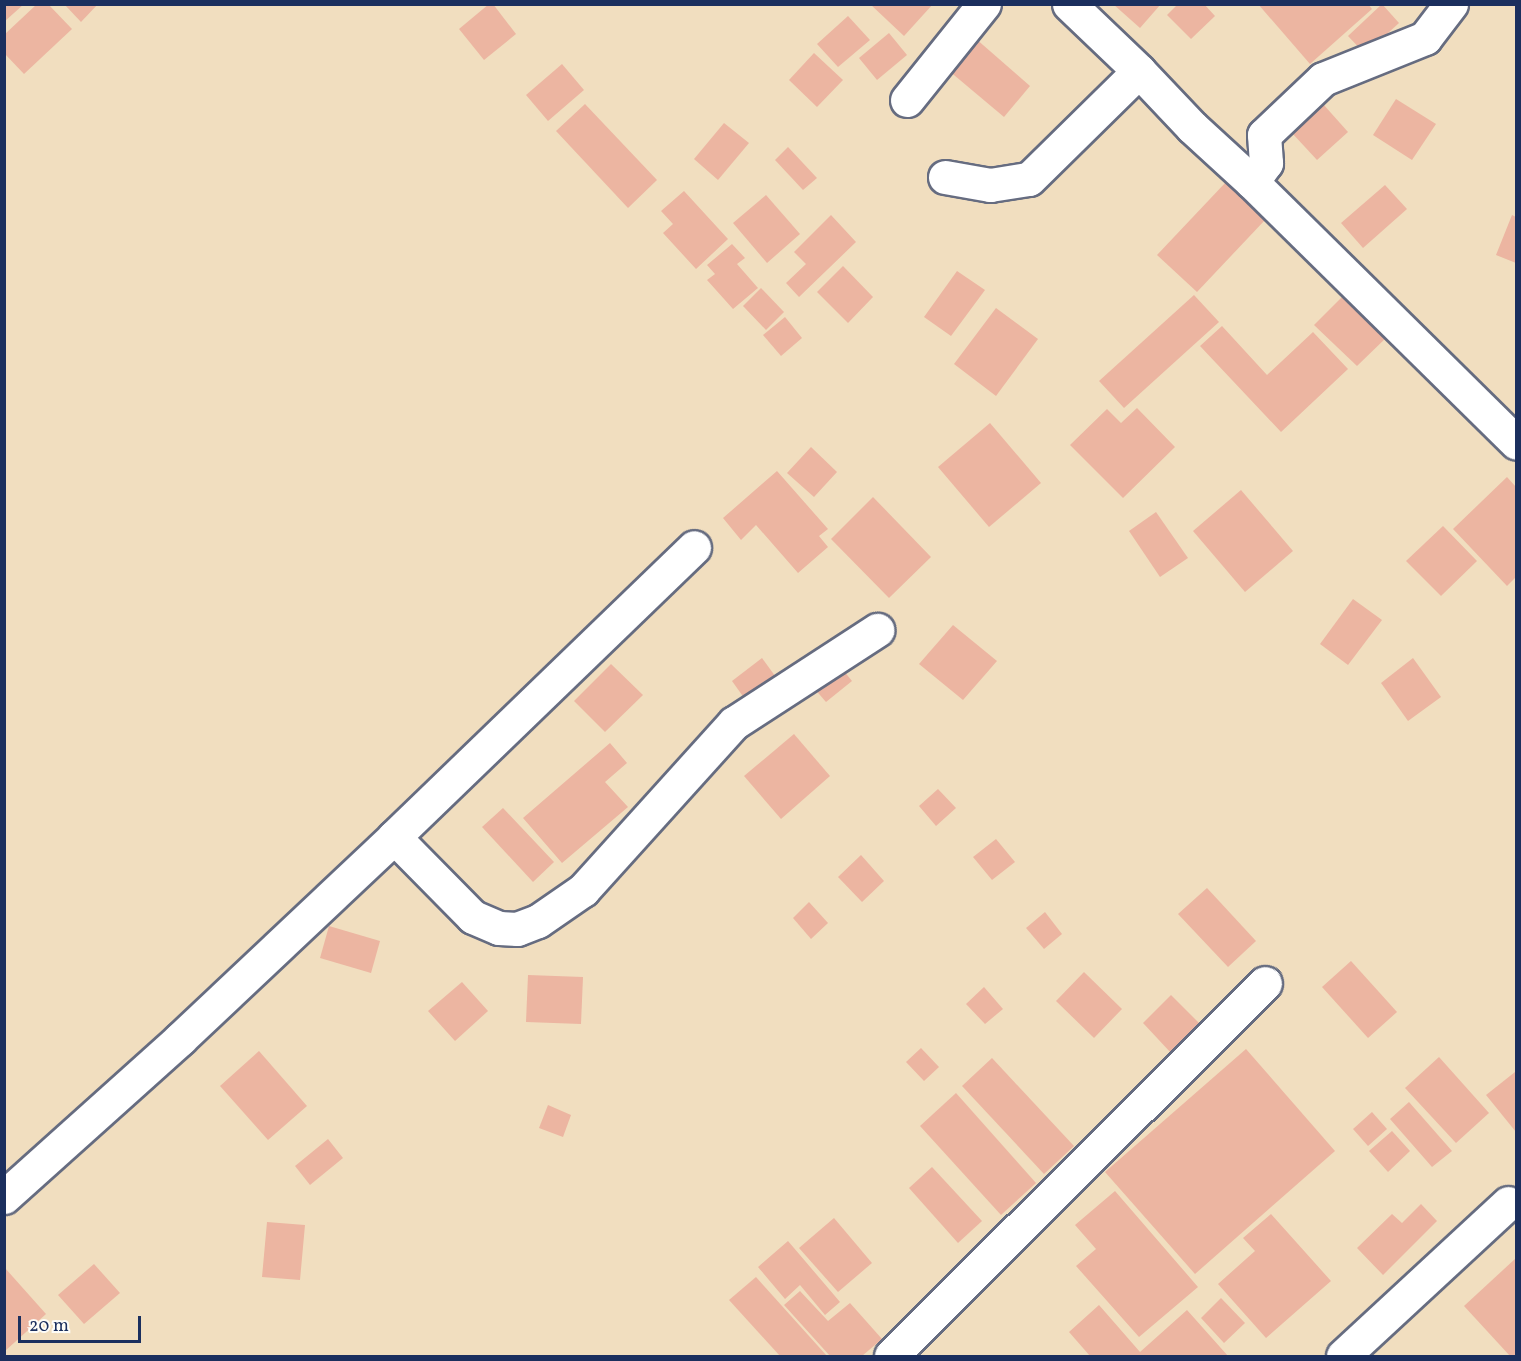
<!DOCTYPE html>
<style>
body{margin:0}
#map{position:relative;width:1521px;height:1361px;overflow:hidden;background:#f1debf;font-family:Vollkorn,serif}
div>[style]{position:absolute}
[style*='--x']{left:calc(var(--x)*1px);top:calc(var(--y)*1px);width:calc(var(--w)*1px);rotate:calc(var(--a)*1deg)}
.building>*{inset:0;background:#ecb5a1}
.roads{filter:drop-shadow(2px 0 #666c80) drop-shadow(-2px 0 #666c80) drop-shadow(0 2px #666c80) drop-shadow(0 -2px #666c80)}
.street>*{height:33px;margin:-16.5px;padding:0 16.5px;transform-origin:16.5px;border-radius:16.5px;background:#fff}
span{translate:-50% -50%;white-space:nowrap;text-align:center;line-height:1.15;-webkit-text-stroke:4.5px #fdfcf7;paint-order:stroke}
.frame{position:absolute;inset:0;border:6px solid #1b2f5e;pointer-events:none}
.scale{position:absolute;left:18px;top:1316px;width:123px;height:27px;box-sizing:border-box;border:3px solid #1b2f5e;border-top:0;padding-left:8px;font-size:18px;line-height:21px;white-space:nowrap;color:#1b2f5e;-webkit-text-stroke:4px #fdfcf7;paint-order:stroke}
</style>
<div id="map">
<div class="building">
<div style="clip-path:polygon(4px 4px,24px 4px,4px 22px)"></div>
<div style="clip-path:polygon(37px 4px,48px 4px,72px 29px,24px 74px,4px 53px,4px 35px)"></div>
<div style="clip-path:polygon(64px 4px,98px 4px,81px 22px)"></div>
<div style="clip-path:polygon(489px 4px,493px 4px,516px 34px,484px 60px,459px 29px)"></div>
<div style="clip-path:polygon(870px 4px,933px 4px,904px 36px)"></div>
<div style="clip-path:polygon(1113px 4px,1161px 4px,1140px 28px)"></div>
<div style="clip-path:polygon(1178px 4px,1204px 4px,1215px 16px,1191px 39px,1167px 15px)"></div>
<div style="clip-path:polygon(1258px 4px,1368px 4px,1372px 9px,1310px 64px)"></div>
<div style="clip-path:polygon(1382px 4px,1399px 23px,1365px 54px,1348px 36px)"></div>
<div style="clip-path:polygon(848px 16px,870px 40px,838px 67px,817px 44px)"></div>
<div style="clip-path:polygon(889px 33px,907px 55px,877px 80px,859px 58px)"></div>
<div style="clip-path:polygon(975px 38px,1030px 86px,1004px 117px,948px 70px)"></div>
<div style="clip-path:polygon(814px 53px,843px 80px,817px 107px,789px 80px)"></div>
<div style="clip-path:polygon(562px 64px,584px 90px,548px 121px,526px 95px)"></div>
<div style="clip-path:polygon(1396px 99px,1436px 124px,1412px 160px,1373px 135px)"></div>
<div style="clip-path:polygon(585px 104px,657px 180px,628px 208px,556px 131px)"></div>
<div style="clip-path:polygon(1323px 104px,1348px 132px,1317px 160px,1292px 133px)"></div>
<div style="clip-path:polygon(724px 123px,749px 143px,718px 180px,694px 159px)"></div>
<div style="clip-path:polygon(788px 147px,817px 178px,803px 190px,775px 160px)"></div>
<div style="clip-path:polygon(1226px 182px,1265px 220px,1197px 292px,1157px 255px)"></div>
<div style="clip-path:polygon(1385px 185px,1407px 209px,1363px 248px,1341px 223px)"></div>
<div style="clip-path:polygon(684px 191px,728px 239px,696px 269px,663px 233px,673px 224px,661px 211px)"></div>
<div style="clip-path:polygon(766px 195px,800px 234px,767px 263px,733px 223px)"></div>
<div style="clip-path:polygon(831px 215px,856px 242px,799px 297px,786px 283px,806px 264px,794px 252px)"></div>
<div style="clip-path:polygon(1512px 215px,1516px 217px,1516px 263px,1496px 255px)"></div>
<div style="clip-path:polygon(732px 244px,745px 258px,737px 264px,758px 288px,733px 309px,707px 280px,715px 274px,707px 265px)"></div>
<div style="clip-path:polygon(843px 266px,873px 297px,848px 323px,817px 292px)"></div>
<div style="clip-path:polygon(957px 271px,985px 290px,951px 336px,924px 317px)"></div>
<div style="clip-path:polygon(761px 288px,784px 312px,766px 330px,743px 306px)"></div>
<div style="clip-path:polygon(1346px 293px,1389px 335px,1357px 366px,1314px 325px)"></div>
<div style="clip-path:polygon(1194px 295px,1219px 322px,1124px 408px,1099px 381px)"></div>
<div style="clip-path:polygon(996px 308px,1038px 339px,996px 396px,954px 364px)"></div>
<div style="clip-path:polygon(785px 317px,802px 338px,781px 356px,763px 335px)"></div>
<div style="clip-path:polygon(1222px 326px,1267px 375px,1313px 332px,1348px 369px,1281px 432px,1200px 346px)"></div>
<div style="clip-path:polygon(1137px 408px,1175px 447px,1123px 498px,1070px 445px,1107px 409px,1121px 423px)"></div>
<div style="clip-path:polygon(990px 423px,1041px 483px,989px 527px,938px 467px)"></div>
<div style="clip-path:polygon(811px 447px,837px 472px,814px 497px,787px 473px)"></div>
<div style="clip-path:polygon(777px 471px,828px 529px,819px 536px,828px 547px,798px 573px,756px 525px,741px 540px,723px 518px)"></div>
<div style="clip-path:polygon(1507px 477px,1516px 487px,1516px 577px,1507px 586px,1453px 529px)"></div>
<div style="clip-path:polygon(1241px 490px,1293px 551px,1245px 592px,1193px 531px)"></div>
<div style="clip-path:polygon(873px 497px,931px 557px,889px 598px,831px 539px)"></div>
<div style="clip-path:polygon(1156px 512px,1188px 558px,1160px 577px,1129px 531px)"></div>
<div style="clip-path:polygon(1443px 526px,1477px 561px,1441px 596px,1406px 561px)"></div>
<div style="clip-path:polygon(1353px 599px,1382px 620px,1348px 665px,1320px 644px)"></div>
<div style="clip-path:polygon(953px 625px,997px 661px,963px 700px,919px 664px)"></div>
<div style="clip-path:polygon(762px 658px,778px 680px,747px 702px,732px 681px)"></div>
<div style="clip-path:polygon(1413px 658px,1441px 697px,1408px 721px,1381px 683px)"></div>
<div style="clip-path:polygon(611px 664px,643px 695px,605px 732px,574px 701px)"></div>
<div style="clip-path:polygon(839px 665px,852px 681px,826px 702px,813px 687px)"></div>
<div style="clip-path:polygon(794px 734px,830px 776px,781px 819px,744px 776px)"></div>
<div style="clip-path:polygon(610px 743px,627px 763px,605px 782px,628px 807px,562px 863px,523px 818px)"></div>
<div style="clip-path:polygon(938px 789px,956px 808px,936px 826px,919px 806px)"></div>
<div style="clip-path:polygon(503px 808px,554px 862px,533px 882px,482px 827px)"></div>
<div style="clip-path:polygon(996px 839px,1015px 862px,992px 880px,973px 857px)"></div>
<div style="clip-path:polygon(861px 855px,884px 881px,862px 902px,838px 877px)"></div>
<div style="clip-path:polygon(1207px 888px,1256px 941px,1228px 967px,1178px 914px)"></div>
<div style="clip-path:polygon(809px 902px,828px 923px,811px 939px,793px 918px)"></div>
<div style="clip-path:polygon(1045px 912px,1062px 934px,1044px 949px,1026px 928px)"></div>
<div style="clip-path:polygon(329px 926px,380px 941px,371px 973px,320px 958px)"></div>
<div style="clip-path:polygon(1351px 961px,1397px 1012px,1368px 1038px,1322px 987px)"></div>
<div style="clip-path:polygon(1084px 972px,1122px 1009px,1094px 1038px,1056px 1001px)"></div>
<div style="clip-path:polygon(528px 975px,583px 977px,581px 1024px,526px 1022px)"></div>
<div style="clip-path:polygon(462px 982px,488px 1011px,455px 1041px,428px 1011px)"></div>
<div style="clip-path:polygon(984px 987px,1003px 1009px,985px 1024px,966px 1004px)"></div>
<div style="clip-path:polygon(1171px 995px,1202px 1026px,1172px 1054px,1143px 1023px)"></div>
<div style="clip-path:polygon(921px 1048px,939px 1067px,924px 1081px,906px 1062px)"></div>
<div style="clip-path:polygon(1246px 1049px,1335px 1151px,1195px 1274px,1105px 1172px)"></div>
<div style="clip-path:polygon(259px 1051px,307px 1106px,268px 1140px,220px 1086px)"></div>
<div style="clip-path:polygon(1439px 1057px,1489px 1113px,1456px 1143px,1405px 1088px)"></div>
<div style="clip-path:polygon(992px 1058px,1074px 1146px,1044px 1174px,962px 1086px)"></div>
<div style="clip-path:polygon(1515px 1072px,1516px 1073px,1516px 1132px,1486px 1095px)"></div>
<div style="clip-path:polygon(956px 1093px,1036px 1183px,1001px 1215px,920px 1126px)"></div>
<div style="clip-path:polygon(1409px 1102px,1452px 1151px,1432px 1167px,1390px 1119px)"></div>
<div style="clip-path:polygon(548px 1105px,571px 1115px,563px 1137px,539px 1128px)"></div>
<div style="clip-path:polygon(1372px 1112px,1387px 1129px,1368px 1146px,1353px 1129px)"></div>
<div style="clip-path:polygon(1392px 1131px,1410px 1151px,1388px 1172px,1369px 1151px)"></div>
<div style="clip-path:polygon(328px 1139px,343px 1158px,310px 1185px,295px 1166px)"></div>
<div style="clip-path:polygon(932px 1167px,982px 1221px,958px 1243px,909px 1188px)"></div>
<div style="clip-path:polygon(1115px 1191px,1198px 1287px,1139px 1337px,1076px 1266px,1096px 1249px,1075px 1225px)"></div>
<div style="clip-path:polygon(1421px 1204px,1437px 1221px,1383px 1275px,1357px 1248px,1392px 1214px,1402px 1223px)"></div>
<div style="clip-path:polygon(1271px 1214px,1331px 1281px,1266px 1338px,1218px 1284px,1255px 1251px,1243px 1238px)"></div>
<div style="clip-path:polygon(834px 1218px,872px 1263px,838px 1292px,799px 1248px)"></div>
<div style="clip-path:polygon(267px 1222px,305px 1225px,300px 1280px,262px 1277px)"></div>
<div style="clip-path:polygon(788px 1241px,840px 1302px,825px 1315px,800px 1285px,785px 1299px,758px 1267px)"></div>
<div style="clip-path:polygon(1516px 1258px,1516px 1356px,1510px 1356px,1464px 1306px)"></div>
<div style="clip-path:polygon(94px 1264px,120px 1293px,84px 1324px,58px 1295px)"></div>
<div style="clip-path:polygon(5px 1268px,46px 1314px,5px 1351px)"></div>
<div style="clip-path:polygon(756px 1277px,827px 1356px,780px 1356px,729px 1300px)"></div>
<div style="clip-path:polygon(800px 1291px,828px 1321px,850px 1303px,882px 1339px,862px 1356px,830px 1356px,784px 1305px)"></div>
<div style="clip-path:polygon(1221px 1298px,1245px 1323px,1224px 1343px,1201px 1318px)"></div>
<div style="clip-path:polygon(1099px 1305px,1140px 1352px,1187px 1310px,1228px 1356px,1090px 1356px,1069px 1332px)"></div>
</div>
<div class="roads">
<div class="street">
<div style="--x:1069;--y:4;--w:97;--a:43.7"></div>
<div style="--x:1139;--y:71;--w:77;--a:46.6"></div>
<div style="--x:1192;--y:127;--w:81;--a:42.5"></div>
<div style="--x:1252;--y:182;--w:24;--a:-54"></div>
<div style="--x:1266;--y:163;--w:28;--a:-94"></div>
<div style="--x:1264;--y:135;--w:81;--a:-43.5"></div>
<div style="--x:1323;--y:79;--w:110;--a:-21.9"></div>
<div style="--x:1425;--y:38;--w:43;--a:-52.6"></div>
<div style="--x:907;--y:100;--w:123;--a:-51.3"></div>
<div style="--x:945;--y:177;--w:46;--a:10.1"></div>
<div style="--x:990;--y:185;--w:39;--a:-9"></div>
<div style="--x:1029;--y:179;--w:154;--a:-44.5"></div>
<div style="--x:1252;--y:182;--w:371;--a:44.6"></div>
<div style="--x:394;--y:837;--w:112;--a:45.4"></div>
<div style="--x:473;--y:917;--w:28;--a:23"></div>
<div style="--x:499;--y:928;--w:18;--a:3"></div>
<div style="--x:517;--y:929;--w:22;--a:-21"></div>
<div style="--x:538;--y:921;--w:55;--a:-34.6"></div>
<div style="--x:583;--y:890;--w:225;--a:-47.9"></div>
<div style="--x:734;--y:723;--w:171;--a:-33"></div>
<div style="--x:4;--y:1197;--w:237;--a:-41.9"></div>
<div style="--x:180;--y:1039;--w:294;--a:-43.3"></div>
<div style="--x:394;--y:837;--w:417;--a:-44"></div>
<div style="--x:891;--y:1356;--w:528;--a:-44.92"></div>
<div style="--x:1343;--y:1356;--w:225;--a:-42.8"></div>
</div>
</div>
<div class="frame"></div>
<div class="scale">20 m</div>
</div>
